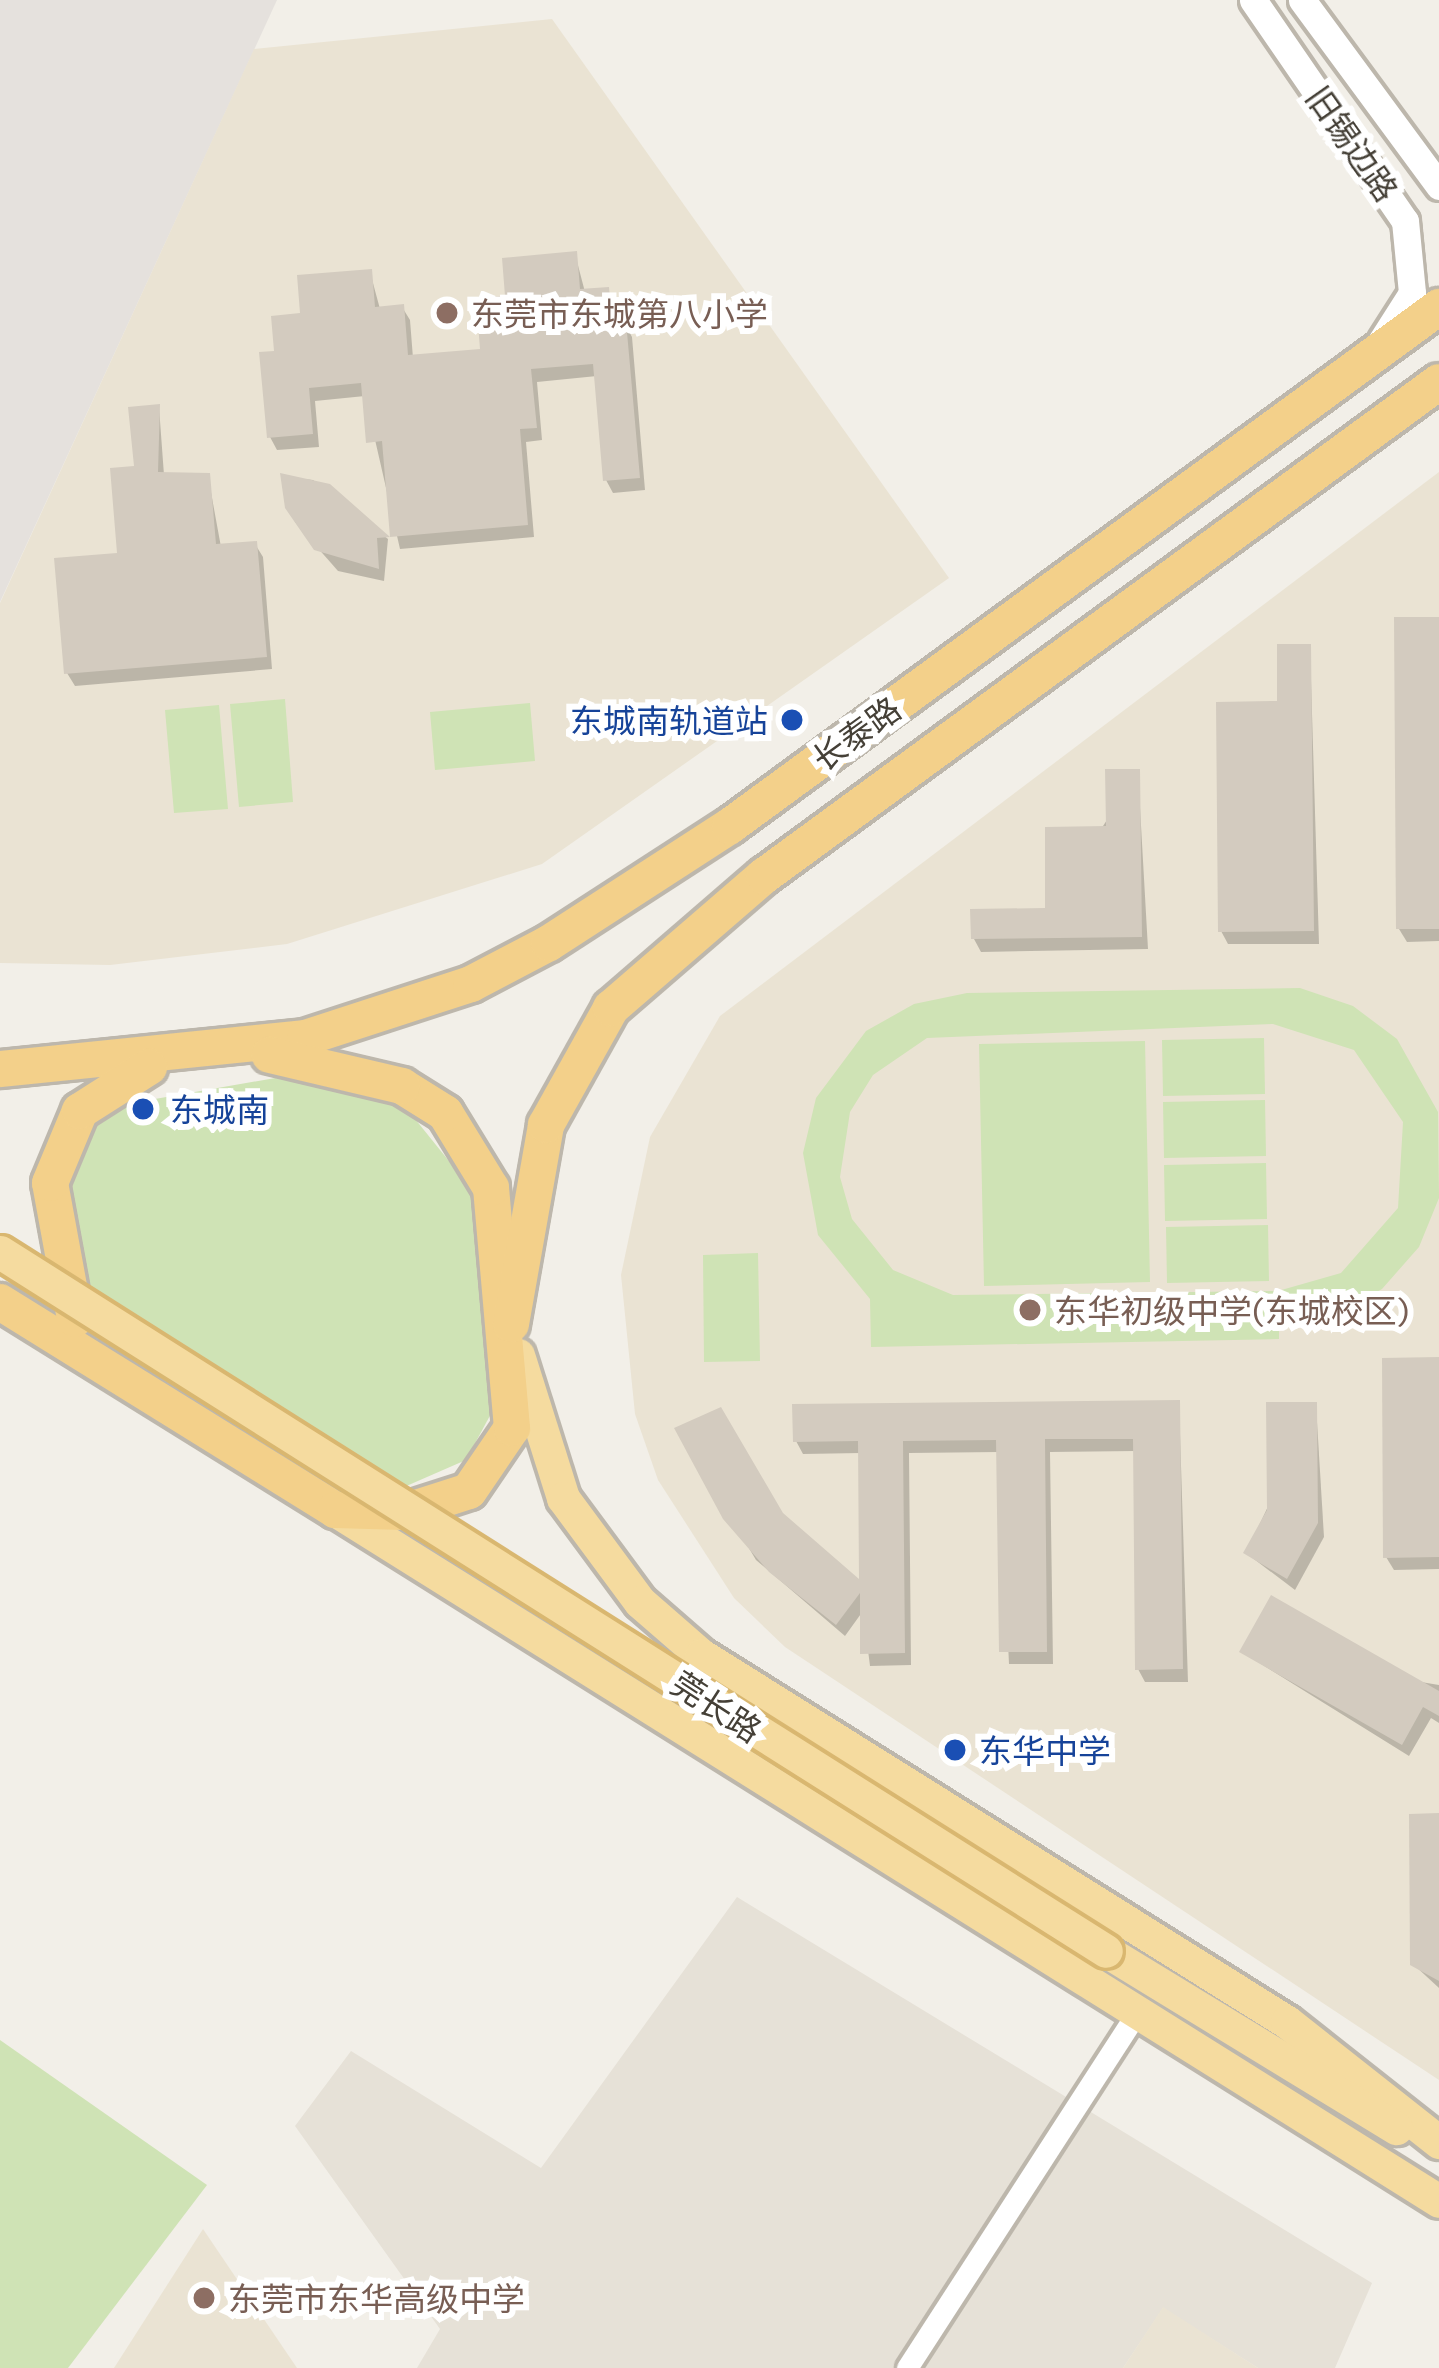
<!DOCTYPE html>
<meta charset="utf-8">
<style>
body{margin:0}
#map{position:relative;width:1439px;height:2368px;overflow:hidden;background:#f2efe8;font-family:Commissioner,"Noto Sans SC",sans-serif}
div>[style]{position:absolute}
[style*='--x']{left:calc(var(--x)*1px);top:calc(var(--y)*1px);width:calc(var(--w)*1px);rotate:calc(var(--a)*1deg)}
.residential>*{inset:0;background:#e6e1d7}
.industrial>*{inset:0;background:#e5e1dd}
.education>*{inset:0;background:#eae3d3}
.green>*{inset:0;background:#cfe3b5}
.shadow>*{inset:0;background:#0003}
.building>*{inset:0;background:#d3cbbf}
.roads{filter:drop-shadow(3px 0 #bdb7ac) drop-shadow(-3px 0 #bdb7ac) drop-shadow(0 3px #bdb7ac) drop-shadow(0 -3px #bdb7ac)}
.minor>*{height:21px;margin:-10.5px;padding:0 10.5px;transform-origin:10.5px;border-radius:10.5px;background:#fff}
.tertiary>*{height:27px;margin:-13.5px;padding:0 13.5px;transform-origin:13.5px;border-radius:13.5px;background:#fff}
.primary>*{height:33px;margin:-16.5px;padding:0 16.5px;transform-origin:16.5px;border-radius:16.5px;background:#f5db9f}
.trunk>*{height:36px;margin:-18px;padding:0 18px;transform-origin:18px;border-radius:18px;background:#f3d08a}
.bridges{filter:drop-shadow(3px 0 #d9b770) drop-shadow(-3px 0 #d9b770) drop-shadow(0 3px #d9b770) drop-shadow(0 -3px #d9b770)}
.primary-bridge>*{height:33px;margin:-16.5px;padding:0 16.5px;transform-origin:16.5px;border-radius:16.5px;background:#f5db9f}
.dots>*{width:33px;height:33px;translate:-50% -50%;box-sizing:border-box;border:6px solid #fff;border-radius:50%}
span{translate:-50% -50%;white-space:nowrap;text-align:center;line-height:1.15;-webkit-text-stroke:12px #fff;paint-order:stroke}
.street-label{font-size:33px;color:#454037}
.education-label{font-size:33px;color:#785e54}
.left{translate:0 -50%;text-align:left}
.transit-label{font-size:33px;color:#164399}
.right{translate:-100% -50%;text-align:right}
</style>
<div id="map">
<div class="residential">
<div style="clip-path:polygon(737px 1897px,1372px 2283px,1335px 2368px,1258px 2368px,1163px 2308px,1123px 2368px,417px 2368px,440px 2329px,295px 2126px,351px 2051px,541px 2168px)"></div>
</div>
<div class="industrial">
<div style="clip-path:polygon(0 0,277px 0,0 602px)"></div>
</div>
<div class="education">
<div style="clip-path:polygon(552px 19px,949px 578px,542px 864px,287px 944px,110px 965px,0 963px,0 603px,254px 49px)"></div>
<div style="clip-path:polygon(1439px 472px,1439px 2080px,785px 1647px,734px 1598px,658px 1480px,635px 1414px,621px 1275px,650px 1137px,720px 1016px)"></div>
<div style="clip-path:polygon(203px 2229px,297px 2368px,114px 2368px)"></div>
<div style="clip-path:polygon(1163px 2307px,1258px 2368px,1123px 2368px)"></div>
</div>
<div class="green">
<div style="clip-path:polygon(285px 699px,293px 802px,239px 807px,230px 704px)"></div>
<div style="clip-path:polygon(530px 703px,535px 761px,435px 770px,430px 712px)"></div>
<div style="clip-path:polygon(219px 705px,228px 809px,174px 813px,165px 710px)"></div>
<div style="clip-path:polygon(evenodd,1300px 988px,1353px 1006px,1397px 1039px,1438px 1112px,1439px 1198px,1419px 1247px,1382px 1289px,1333px 1317px,1279px 1327px,1279px 1339px,871px 1347px,870px 1299px,818px 1235px,803px 1153px,816px 1098px,866px 1031px,914px 1004px,967px 993px,1300px 988px,1273px 1024px,1354px 1050px,1403px 1122px,1398px 1208px,1341px 1273px,1278px 1291px,953px 1295px,893px 1270px,852px 1219px,840px 1177px,850px 1112px,873px 1075px,927px 1038px,1273px 1024px)"></div>
<div style="clip-path:polygon(1264px 1038px,1265px 1094px,1163px 1096px,1162px 1040px)"></div>
<div style="clip-path:polygon(1145px 1041px,1150px 1282px,984px 1286px,979px 1044px)"></div>
<div style="clip-path:polygon(321px 1070px,395px 1094px,473px 1191px,493px 1410px,466px 1460px,372px 1501px,319px 1485px,126px 1369px,91px 1329px,65px 1206px,76px 1150px,98px 1109px)"></div>
<div style="clip-path:polygon(1265px 1100px,1266px 1156px,1164px 1158px,1163px 1102px)"></div>
<div style="clip-path:polygon(1266px 1163px,1267px 1219px,1165px 1221px,1164px 1165px)"></div>
<div style="clip-path:polygon(1268px 1225px,1269px 1281px,1167px 1283px,1166px 1227px)"></div>
<div style="clip-path:polygon(758px 1253px,760px 1361px,704px 1362px,703px 1255px)"></div>
<div style="clip-path:polygon(0 2040px,207px 2185px,68px 2368px,0 2368px)"></div>
</div>
<div class="shadow">
<div style="clip-path:polygon(575px 254px,585px 292px,607px 290px,632px 337px,645px 490px,613px 493px,606px 480px,597px 376px,537px 382px,542px 440px,526px 442px,534px 537px,400px 549px,365px 396px,315px 401px,319px 447px,277px 450px,270px 437px,303px 316px,370px 272px,380px 309px,402px 307px,410px 320px,413px 358px,483px 352px,508px 298px)"></div>
<div style="clip-path:polygon(159px 407px,164px 475px,208px 476px,221px 547px,255px 544px,263px 557px,272px 669px,75px 686px,67px 673px,121px 555px)"></div>
<div style="clip-path:polygon(284px 477px,313px 480px,388px 539px,384px 581px,338px 571px,295px 522px)"></div>
<div style="clip-path:polygon(1439px 620px,1439px 941px,1407px 942px,1399px 929px)"></div>
<div style="clip-path:polygon(1310px 647px,1319px 944px,1228px 944px,1221px 931px,1280px 704px)"></div>
<div style="clip-path:polygon(1138px 772px,1148px 949px,981px 952px,974px 939px,1048px 911px)"></div>
<div style="clip-path:polygon(1439px 1360px,1439px 1569px,1394px 1570px,1386px 1557px)"></div>
<div style="clip-path:polygon(1179px 1403px,1188px 1682px,1145px 1682px,1138px 1669px,1136px 1451px,1050px 1452px,1053px 1664px,1009px 1664px,999px 1452px,909px 1453px,911px 1665px,870px 1666px,863px 1611px,845px 1636px,756px 1560px,678px 1429px,863px 1585px,861px 1453px,803px 1454px,796px 1441px)"></div>
<div style="clip-path:polygon(1316px 1405px,1324px 1537px,1295px 1590px,1246px 1553px)"></div>
<div style="clip-path:polygon(1242px 1652px,1439px 1685px,1439px 1723px,1431px 1718px,1409px 1756px)"></div>
<div style="clip-path:polygon(1439px 1816px,1439px 1988px,1413px 1964px)"></div>
</div>
<div class="building">
<div style="clip-path:polygon(577px 251px,580px 289px,609px 287px,612px 322px,626px 321px,640px 478px,603px 481px,593px 364px,531px 369px,537px 428px,520px 429px,528px 525px,390px 537px,382px 441px,366px 443px,361px 383px,309px 388px,313px 434px,267px 438px,259px 352px,274px 351px,271px 316px,300px 313px,297px 275px,372px 269px,375px 307px,404px 304px,408px 355px,480px 349px,476px 298px,505px 296px,502px 258px)"></div>
<div style="clip-path:polygon(160px 404px,158px 472px,210px 473px,216px 544px,257px 541px,267px 657px,64px 674px,54px 558px,117px 553px,110px 468px,134px 466px,128px 407px)"></div>
<div style="clip-path:polygon(280px 473px,330px 484px,390px 537px,377px 538px,379px 569px,314px 550px,285px 508px)"></div>
<div style="clip-path:polygon(1394px 617px,1439px 617px,1439px 929px,1396px 929px)"></div>
<div style="clip-path:polygon(1277px 644px,1311px 644px,1314px 931px,1218px 932px,1216px 702px,1277px 701px)"></div>
<div style="clip-path:polygon(1105px 769px,1140px 769px,1142px 937px,971px 939px,970px 909px,1045px 908px,1045px 827px,1106px 826px)"></div>
<div style="clip-path:polygon(1439px 1357px,1439px 1557px,1383px 1558px,1382px 1358px)"></div>
<div style="clip-path:polygon(1180px 1400px,1183px 1669px,1135px 1670px,1133px 1439px,1045px 1439px,1047px 1652px,999px 1652px,996px 1440px,903px 1441px,905px 1653px,860px 1654px,860px 1593px,836px 1625px,769px 1572px,723px 1519px,674px 1428px,721px 1407px,783px 1513px,859px 1579px,858px 1441px,793px 1442px,792px 1404px)"></div>
<div style="clip-path:polygon(1266px 1402px,1317px 1402px,1318px 1523px,1287px 1579px,1243px 1553px,1267px 1510px)"></div>
<div style="clip-path:polygon(1271px 1595px,1439px 1691px,1439px 1716px,1423px 1707px,1402px 1745px,1239px 1652px)"></div>
<div style="clip-path:polygon(1439px 1813px,1439px 1981px,1410px 1965px,1409px 1814px)"></div>
</div>
<div class="roads">
<div class="minor">
<div style="--x:907;--y:2368;--w:424;--a:-57.1"></div>
</div>
<div class="tertiary">
<div style="--x:1253;--y:0;--w:268;--a:55.5"></div>
<div style="--x:1405;--y:221;--w:72;--a:84.4"></div>
<div style="--x:1412;--y:293;--w:56;--a:122.6"></div>
<div style="--x:1302;--y:0;--w:231;--a:53.6"></div>
</div>
<div class="primary">
<div style="--x:518;--y:1355;--w:150;--a:72.5"></div>
<div style="--x:563;--y:1498;--w:129;--a:53.5"></div>
<div style="--x:640;--y:1602;--w:81;--a:41"></div>
<div style="--x:701;--y:1655;--w:691;--a:32.06"></div>
<div style="--x:1287;--y:2022;--w:194;--a:38.3"></div>
<div style="--x:335;--y:1510;--w:1302;--a:32.04"></div>
<div style="--x:1106;--y:1951;--w:340;--a:31.4"></div>
</div>
<div class="trunk">
<div style="--x:0;--y:1069;--w:307;--a:-5.8"></div>
<div style="--x:305;--y:1038;--w:175;--a:-18"></div>
<div style="--x:471;--y:984;--w:88;--a:-27.7"></div>
<div style="--x:549;--y:943;--w:216;--a:-32.9"></div>
<div style="--x:730;--y:826;--w:879;--a:-36.2"></div>
<div style="--x:0;--y:1302;--w:394;--a:31.8"></div>
<div style="--x:335;--y:1510;--w:69;--a:1.7"></div>
<div style="--x:404;--y:1512;--w:68;--a:-17.9"></div>
<div style="--x:469;--y:1491;--w:76;--a:-55.7"></div>
<div style="--x:512;--y:1428;--w:241;--a:-95"></div>
<div style="--x:491;--y:1188;--w:88;--a:-121.5"></div>
<div style="--x:445;--y:1113;--w:51;--a:-147.9"></div>
<div style="--x:402;--y:1086;--w:136;--a:-166.8"></div>
<div style="--x:75;--y:1319;--w:138;--a:-100.4"></div>
<div style="--x:50;--y:1183;--w:78;--a:-67.4"></div>
<div style="--x:80;--y:1111;--w:82;--a:-32.5"></div>
<div style="--x:511;--y:1324;--w:202;--a:-80"></div>
<div style="--x:546;--y:1125;--w:134;--a:-60.9"></div>
<div style="--x:611;--y:1008;--w:202;--a:-40.8"></div>
<div style="--x:764;--y:876;--w:836;--a:-36.2"></div>
</div>
</div>
<div class="bridges">
<div class="primary-bridge">
<div style="--x:0;--y:1252;--w:1308;--a:32.29"></div>
</div>
</div>
<div class="dots">
<div style="left:447px;top:313px;background:#8d6e63"></div>
<div style="left:792px;top:720px;background:#1a4fb4"></div>
<div style="left:143px;top:1109px;background:#1a4fb4"></div>
<div style="left:1030px;top:1310px;background:#8d6e63"></div>
<div style="left:955px;top:1750px;background:#1a4fb4"></div>
<div style="left:204px;top:2298px;background:#8d6e63"></div>
</div>
<div class="street-label">
<span style="left:1353px;top:143px;rotate:55deg">旧锡边路</span>
<span style="left:856px;top:733px;rotate:-36deg">长泰路</span>
<span style="left:717px;top:1706px;rotate:33deg">莞长路</span>
</div>
<div class="education-label">
<span class="left" style="left:471px;top:313px">东莞市东城第八小学</span>
<span class="left" style="left:1054px;top:1310px">东华初级中学(东城校区)</span>
<span class="left" style="left:228px;top:2298px">东莞市东华高级中学</span>
</div>
<div class="transit-label">
<span class="right" style="left:768px;top:720px">东城南轨道站</span>
<span class="left" style="left:170px;top:1109px">东城南</span>
<span class="left" style="left:979px;top:1750px">东华中学</span>
</div>
</div>
